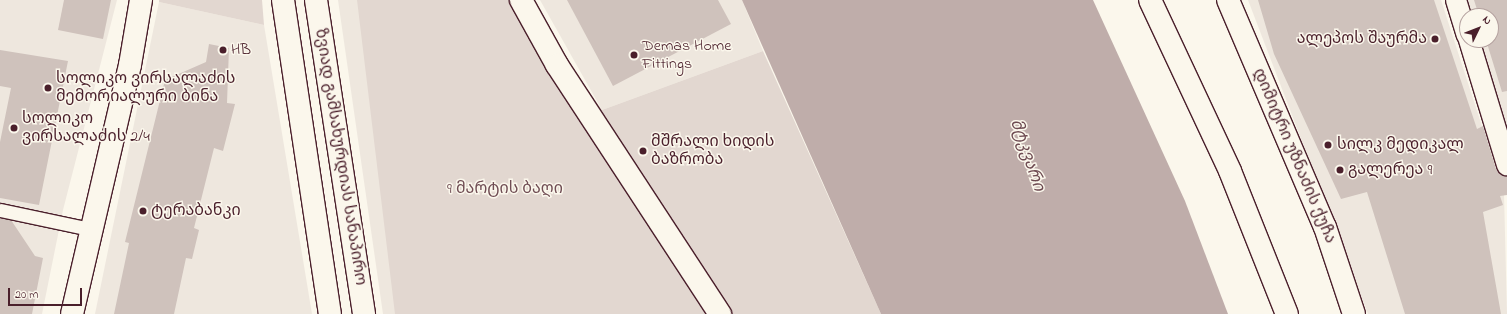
<!DOCTYPE html>
<meta charset="utf-8">
<style>
body{margin:0}
#map{position:relative;width:1507px;height:314px;overflow:hidden;background:#fbf7ec;font-family:"Indie Flower","Noto Sans Georgian",sans-serif}
div>[style]{position:absolute}
[style*='--x']{left:calc(var(--x)*1px);top:calc(var(--y)*1px);width:calc(var(--w)*1px);rotate:calc(var(--a)*1deg)}
.built>*{inset:0;background:#eee7de}
.green>*{inset:0;background:#e2d7d0}
.water>*{inset:0;background:#bfadaa}
.building>*{inset:0;background:#cfc2bc}
.roads{filter:drop-shadow(1px 0 #4a1f2b) drop-shadow(-1px 0 #4a1f2b) drop-shadow(0 1px #4a1f2b) drop-shadow(0 -1px #4a1f2b)}
.service>*{height:13px;margin:-6.5px;padding:0 6.5px;transform-origin:6.5px;border-radius:6.5px;background:#fbf7ec}
.pedestrian>*{height:20px;margin:-10px;padding:0 10px;transform-origin:10px;border-radius:10px;background:#fbf7ec}
.tertiary>*{height:22px;margin:-11px;padding:0 11px;transform-origin:11px;border-radius:11px;background:#fbf7ec}
.primary>*{height:22px;margin:-11px;padding:0 11px;transform-origin:11px;border-radius:11px;background:#fbf7ec}
.trunk>*{height:22px;margin:-11px;padding:0 11px;transform-origin:11px;border-radius:11px;background:#fbf7ec}
.dots>*{width:11px;height:11px;translate:-50% -50%;box-sizing:border-box;border:2px solid #fbf7ec;border-radius:50%}
span{translate:-50% -50%;white-space:nowrap;text-align:center;line-height:1.15;-webkit-text-stroke:3px #fbf7ec;paint-order:stroke}
.poi-label{font-size:16px;color:#4a1f2b}
.right{translate:-100% -50%;text-align:right}
.left{translate:0 -50%;text-align:left}
.street-label{font-size:16px;color:#4a1f2b}
.park-label{font-size:16px;color:#704d54}
.water-label{font-size:17px;color:#6d4a51;font-style:italic}
.north{position:absolute;left:1459px;top:8px;width:40px;height:40px;box-sizing:border-box;background:#fbf7ec;border:1px solid #b4a19f;border-radius:50%;rotate:47deg;font-size:11px;font-weight:700;line-height:16px;text-align:center;color:#4a1f2b}
.north::after{content:'';display:block;margin:auto;width:14px;height:18px;background:#4a1f2b;clip-path:polygon(50% 0,100% 100%,50% 72%,0 100%)}
.scale{position:absolute;left:8px;top:288px;width:74px;height:18px;box-sizing:border-box;border:2px solid #4a1f2b;border-top:0;padding-left:5px;font-size:12px;line-height:14px;white-space:nowrap;color:#4a1f2b;-webkit-text-stroke:3px #fbf7ec;paint-order:stroke}
</style>
<div id="map">
<div class="built">
<div style="clip-path:polygon(0 0,117px 0,63px 210px,42px 314px,0 314px)"></div>
<div style="clip-path:polygon(338px 0,388px 0,436px 314px,383px 314px)"></div>
<div style="clip-path:polygon(540px 0,742px 0,763px 51px,602px 110px)"></div>
<div style="clip-path:polygon(1248px 0,1441px 0,1504px 194px,1507px 314px,1368px 314px)"></div>
<div style="clip-path:polygon(1467px 0,1507px 0,1507px 134px,1479px 40px,1491px 40px,1491px 16px,1471px 16px)"></div>
<div style="clip-path:polygon(159px 2px,264px 25px,312px 314px,95px 314px)"></div>
</div>
<div class="green">
<div style="clip-path:polygon(159px 0,262px 0,264px 25px,159px 2px)"></div>
<div style="clip-path:polygon(357px 0,525px 0,602px 110px,763px 51px,881px 314px,395px 314px)"></div>
</div>
<div class="water">
<div style="clip-path:polygon(742px 0,1093px 0,1185px 201px,1228px 314px,881px 314px)"></div>
</div>
<div class="building">
<div style="clip-path:polygon(64px 0,111px 0,103px 39px,58px 30px)"></div>
<div style="clip-path:polygon(567px 0,718px 0,731px 24px,613px 86px)"></div>
<div style="clip-path:polygon(1258px 0,1434px 0,1477px 129px,1483px 126px,1496px 169px,1507px 176px,1507px 195px,1500px 196px,1503px 205px,1483px 212px,1501px 314px,1405px 314px,1367px 192px,1341px 199px,1274px 54px)"></div>
<div style="clip-path:polygon(1474px 0,1507px 0,1507px 91px,1502px 92px,1486px 40px,1491px 40px,1491px 16px,1479px 16px)"></div>
<div style="clip-path:polygon(209px 44px,229px 48px,227px 103px,235px 104px,223px 151px,214px 148px,194px 228px,199px 230px,192px 259px,186px 258px,174px 314px,114px 314px,129px 243px,125px 242px,165px 80px,206px 62px)"></div>
<div style="clip-path:polygon(0 50px,68px 61px,39px 205px,0 198px,0 142px,11px 88px,0 86px)"></div>
<div style="clip-path:polygon(0 218px,11px 220px,35px 256px,43px 258px,32px 314px,0 314px)"></div>
</div>
<div class="roads">
<div class="service">
<div style="--x:0;--y:210;--w:92;--a:11.9"></div>
</div>
<div class="pedestrian">
<div style="--x:1456;--y:0;--w:37;--a:73"></div>
<div style="--x:1469;--y:40;--w:131;--a:73.1"></div>
</div>
<div class="tertiary">
<div style="--x:521;--y:0;--w:74;--a:61"></div>
<div style="--x:557;--y:65;--w:298;--a:56.8"></div>
<div style="--x:1228;--y:0;--w:247;--a:66.9"></div>
<div style="--x:1325;--y:227;--w:92;--a:71.6"></div>
<div style="--x:72;--y:314;--w:256;--a:-76.9"></div>
<div style="--x:130;--y:65;--w:66;--a:-80.4"></div>
</div>
<div class="primary">
<div style="--x:1150;--y:0;--w:189;--a:64.9"></div>
<div style="--x:1230;--y:171;--w:154;--a:68.3"></div>
</div>
<div class="trunk">
<div style="--x:283;--y:0;--w:317;--a:81.5"></div>
<div style="--x:316;--y:0;--w:318;--a:81.3"></div>
</div>
</div>
<div class="dots">
<div style="left:1435px;top:39px;background:#4a1f2b"></div>
<div style="left:223px;top:50px;background:#4a1f2b"></div>
<div style="left:634px;top:55px;background:#4a1f2b"></div>
<div style="left:48px;top:88px;background:#4a1f2b"></div>
<div style="left:14px;top:128px;background:#4a1f2b"></div>
<div style="left:1328px;top:145px;background:#4a1f2b"></div>
<div style="left:643px;top:151px;background:#4a1f2b"></div>
<div style="left:1340px;top:170px;background:#4a1f2b"></div>
<div style="left:143px;top:211px;background:#4a1f2b"></div>
</div>
<div class="poi-label">
<span class="right" style="left:1427px;top:39px">ალეპოს შაურმა</span>
<span class="left" style="left:642px;top:55px">Demas Home<br>Fittings</span>
<span class="left" style="left:231px;top:50px">HB</span>
<span class="left" style="left:56px;top:88px">სოლიკო ვირსალაძის<br>მემორიალური ბინა</span>
<span class="left" style="left:22px;top:128px">სოლიკო<br>ვირსალაძის 2/4</span>
<span class="left" style="left:651px;top:151px">მშრალი ხიდის<br>ბაზრობა</span>
<span class="left" style="left:1337px;top:145px">სილკ მედიკალ</span>
<span class="left" style="left:1348px;top:170px">გალერეა 9</span>
<span class="left" style="left:151px;top:211px">ტერაბანკი</span>
</div>
<div class="street-label">
<span style="left:1294px;top:156px;rotate:67deg">დიმიტრი უზნაძის ქუჩა</span>
<span style="left:340px;top:157px;rotate:81deg">ზვიად გამსახურდიას სანაპირო</span>
</div>
<div class="park-label">
<span style="left:505px;top:189px">9 მარტის ბაღი</span>
</div>
<div class="water-label">
<span style="left:1027px;top:155px;rotate:71deg">მტკვარი</span>
</div>
<div class="north">N</div>
<div class="scale">20 m</div>
</div>
